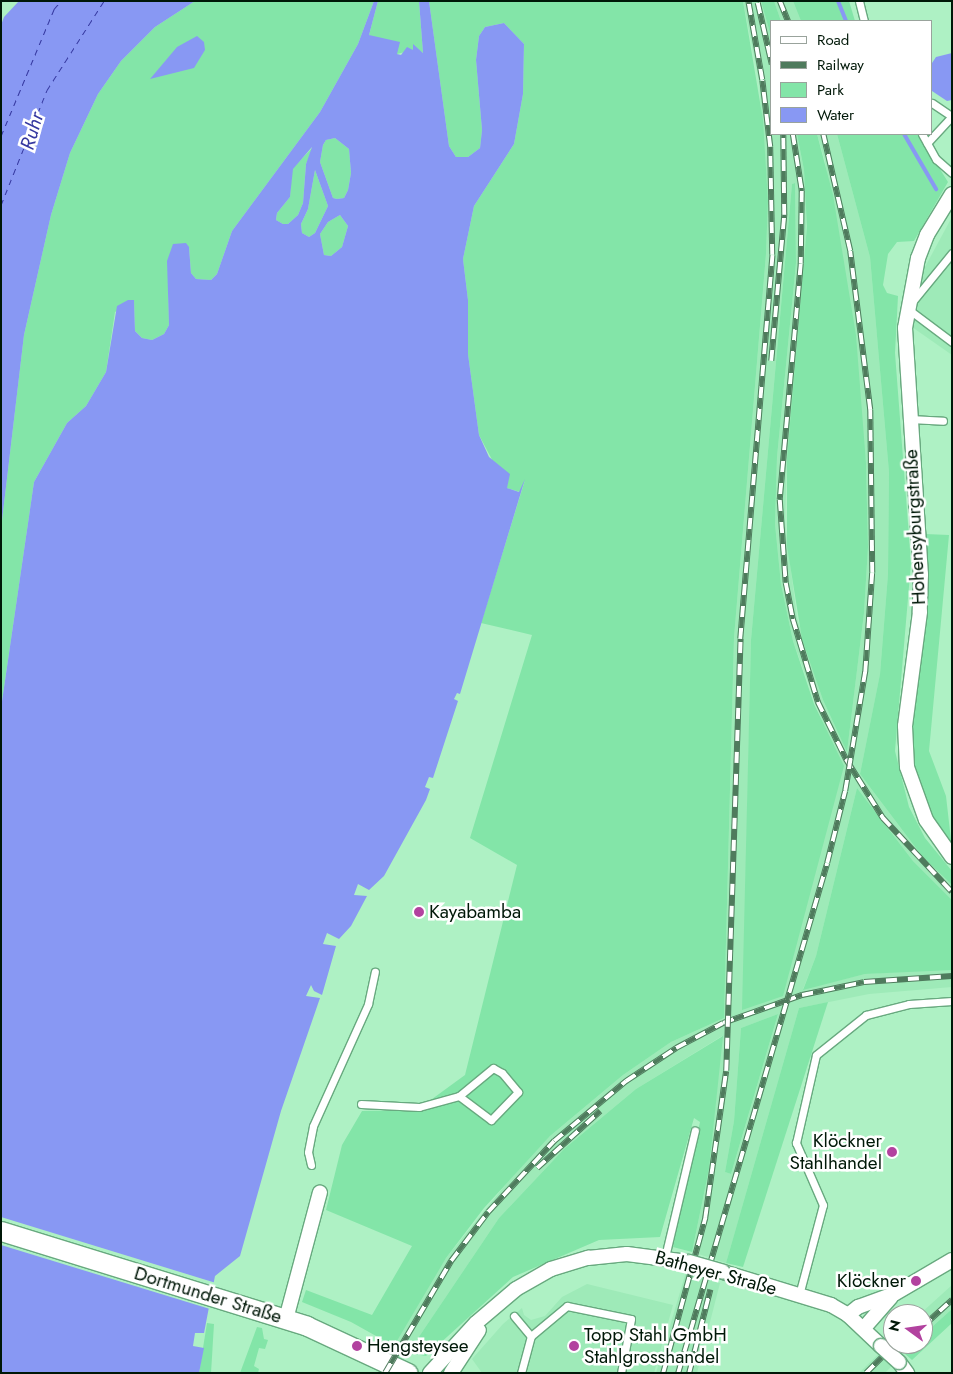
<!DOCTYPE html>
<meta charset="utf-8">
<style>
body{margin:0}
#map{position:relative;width:953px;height:1374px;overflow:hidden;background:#aef1c4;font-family:Jost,sans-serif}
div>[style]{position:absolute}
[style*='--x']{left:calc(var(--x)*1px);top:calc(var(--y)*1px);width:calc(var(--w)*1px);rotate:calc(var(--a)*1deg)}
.built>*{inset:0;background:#9eeab8}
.green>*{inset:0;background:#83e5a8}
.water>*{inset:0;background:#8898f3}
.pier>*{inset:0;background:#aef1c4}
.stream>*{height:4px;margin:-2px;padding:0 2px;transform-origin:2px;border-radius:2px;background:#8898f3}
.ferry>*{height:1px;margin-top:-0.5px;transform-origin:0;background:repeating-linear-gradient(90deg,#3538a0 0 6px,transparent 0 11px)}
.roads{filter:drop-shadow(1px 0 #68a97f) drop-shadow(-1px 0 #68a97f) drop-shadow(0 1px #68a97f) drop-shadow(0 -1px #68a97f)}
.service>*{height:7px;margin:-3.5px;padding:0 3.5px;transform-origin:3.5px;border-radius:3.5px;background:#fff}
.minor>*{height:14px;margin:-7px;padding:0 7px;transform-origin:7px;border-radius:7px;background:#fff}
.secondary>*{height:19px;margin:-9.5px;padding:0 9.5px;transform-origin:9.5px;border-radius:9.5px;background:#fff}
.rail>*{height:5.5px;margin-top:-2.75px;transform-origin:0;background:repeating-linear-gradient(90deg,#fff 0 11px,#4f7b5d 0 22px);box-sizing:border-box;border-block:1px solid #4f7b5d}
.bridges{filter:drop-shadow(1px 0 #68a97f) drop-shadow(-1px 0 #68a97f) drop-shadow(0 1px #68a97f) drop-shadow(0 -1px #68a97f)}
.minor-bridge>*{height:14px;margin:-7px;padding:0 7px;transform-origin:7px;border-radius:7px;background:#fff}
.dots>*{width:14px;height:14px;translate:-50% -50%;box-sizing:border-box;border:2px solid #fff;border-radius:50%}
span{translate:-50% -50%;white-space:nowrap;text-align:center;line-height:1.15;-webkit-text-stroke:5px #fff;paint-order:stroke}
.street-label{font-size:19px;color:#001808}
.poi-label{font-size:19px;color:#001808}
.left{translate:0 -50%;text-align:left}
.right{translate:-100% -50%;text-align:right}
.water-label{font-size:20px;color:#3538a0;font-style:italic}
.frame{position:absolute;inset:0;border:2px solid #001808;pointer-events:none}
.legend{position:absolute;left:770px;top:20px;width:162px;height:115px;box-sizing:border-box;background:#fff;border:1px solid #99a39c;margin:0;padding:6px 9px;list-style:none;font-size:15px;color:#001808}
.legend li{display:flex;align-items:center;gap:10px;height:25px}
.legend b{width:25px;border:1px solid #99a39c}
.north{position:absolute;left:883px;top:1304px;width:50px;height:50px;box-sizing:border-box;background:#fff;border:1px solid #99a39c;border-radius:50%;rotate:284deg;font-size:14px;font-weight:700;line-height:20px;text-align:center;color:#001808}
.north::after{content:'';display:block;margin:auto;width:18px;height:22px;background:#b2429f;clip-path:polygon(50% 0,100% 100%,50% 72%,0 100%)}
</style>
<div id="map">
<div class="built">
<div style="clip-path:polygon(evenodd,743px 1px,761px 1px,772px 40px,772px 134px,797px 134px,804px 170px,807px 210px,805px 264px,787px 458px,785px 523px,797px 618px,823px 700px,847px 751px,864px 613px,868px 547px,866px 463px,825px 161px,817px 134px,837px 134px,870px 257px,889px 472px,888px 574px,880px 674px,860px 774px,922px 856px,952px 885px,952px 900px,913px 861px,857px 788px,816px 956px,803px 989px,865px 974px,943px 969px,952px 970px,952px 987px,869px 994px,799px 1008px,726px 1263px,692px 1252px,709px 1169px,722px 1036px,636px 1089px,564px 1149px,499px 1218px,408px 1353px,394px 1346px,416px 1304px,446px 1258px,516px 1172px,550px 1136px,623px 1075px,671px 1042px,724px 1018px,734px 638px,766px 254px,768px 201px,759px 81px,743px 1px,795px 183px,796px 263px,777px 457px,775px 524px,781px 584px,793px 641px,825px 729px,743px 1010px,751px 640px,792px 184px,795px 183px,743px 1px,778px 1014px,731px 1174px,725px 1172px,734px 1121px,741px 1028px,778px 1014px)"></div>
<div style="clip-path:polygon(774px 1px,793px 1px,801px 21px,781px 21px)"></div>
<div style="clip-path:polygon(952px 217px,952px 355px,912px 327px,919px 278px)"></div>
<div style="clip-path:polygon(686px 1272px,720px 1283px,697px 1373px,656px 1373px)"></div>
<div style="clip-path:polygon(587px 1284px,673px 1305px,654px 1373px,482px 1373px,472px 1359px,503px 1324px,522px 1308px,524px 1315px,531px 1320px,545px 1316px,562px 1297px)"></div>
<div style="clip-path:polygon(952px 1285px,952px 1309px,923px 1335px,923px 1314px,920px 1314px)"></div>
<div style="clip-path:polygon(893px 1340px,893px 1344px,913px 1344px,885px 1373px,859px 1373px)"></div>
</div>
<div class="green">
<div style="clip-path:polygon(195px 1px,374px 1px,358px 44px,320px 112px,232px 231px,217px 274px,211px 280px,196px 279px,191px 273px,189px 247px,168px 277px,169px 325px,164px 334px,152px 340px,142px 338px,135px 331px,134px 301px,115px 312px,106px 372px,86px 406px,67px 423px,34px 482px,1px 708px,1px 529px,24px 335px,51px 215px,70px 153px,98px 94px,121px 61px,155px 27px)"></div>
<div style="clip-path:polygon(378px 1px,419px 1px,423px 53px,413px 45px,413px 50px,397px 54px,369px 35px)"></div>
<div style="clip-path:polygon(429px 1px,743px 1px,763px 120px,768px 201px,766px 254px,734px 638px,724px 1018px,671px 1042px,623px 1075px,550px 1136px,484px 1208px,446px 1258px,394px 1346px,351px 1322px,302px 1302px,306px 1290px,372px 1315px,412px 1246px,326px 1210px,342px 1145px,362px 1111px,417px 1110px,465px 1075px,517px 865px,470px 838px,532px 635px,481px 623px,525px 480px,520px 492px,507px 488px,479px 435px,468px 354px,468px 300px,463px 259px,474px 206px,514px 144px,523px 94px,524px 44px,504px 23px,485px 27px,479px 36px,476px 60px,482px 130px,480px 148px,468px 157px,456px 157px,449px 146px)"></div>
<div style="clip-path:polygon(761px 1px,774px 1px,781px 21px,772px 21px,772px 40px)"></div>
<div style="clip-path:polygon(793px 1px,849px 1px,855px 21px,801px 21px)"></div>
<div style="clip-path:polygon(797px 134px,817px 134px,833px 195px,856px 335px,866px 463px,868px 547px,864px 613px,847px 752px,823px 700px,802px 639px,787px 546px,787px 458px,807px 226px,804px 170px)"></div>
<div style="clip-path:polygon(837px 134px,918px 134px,948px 182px,914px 241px,897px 242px,888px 254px,883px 285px,887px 293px,898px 296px,895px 353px,911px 563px,895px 751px,909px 807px,925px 838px,952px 871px,952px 885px,922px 856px,860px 774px,880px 674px,888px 574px,889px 472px,870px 257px)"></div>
<div style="clip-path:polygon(335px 138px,349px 149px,351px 173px,348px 190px,344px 198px,337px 199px,333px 198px,320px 162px,323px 145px,326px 140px)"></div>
<div style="clip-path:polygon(314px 146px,306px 164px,303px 203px,298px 215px,288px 224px,283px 224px,276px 220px,277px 213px,290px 197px,292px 169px)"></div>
<div style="clip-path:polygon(315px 170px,328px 206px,315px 233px,309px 237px,302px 233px,301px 224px,308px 209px)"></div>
<div style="clip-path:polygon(795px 183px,796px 263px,777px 457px,775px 524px,781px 584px,793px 641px,814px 704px,844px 766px,783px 996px,742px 1010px,751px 640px,792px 184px)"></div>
<div style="clip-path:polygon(340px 215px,348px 226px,342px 247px,331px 256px,324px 255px,320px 234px,328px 222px)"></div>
<div style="clip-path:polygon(925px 534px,949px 535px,929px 751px,946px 796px,952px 849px,924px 804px,913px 766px,911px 724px)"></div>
<div style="clip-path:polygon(857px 788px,913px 861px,952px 900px,952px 970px,865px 974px,803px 990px,816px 956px)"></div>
<div style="clip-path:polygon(828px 1002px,743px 1267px,726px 1263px,799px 1008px)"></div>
<div style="clip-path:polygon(778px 1014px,731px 1174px,725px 1172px,734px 1121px,741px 1028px)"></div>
<div style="clip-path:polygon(723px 1036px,709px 1169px,692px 1252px,673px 1247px,700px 1122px,694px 1118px,660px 1237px,599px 1240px,513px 1277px,426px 1356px,408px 1353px,499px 1218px,564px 1149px,636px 1089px)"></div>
<div style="clip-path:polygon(952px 1309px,952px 1323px,912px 1360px,904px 1353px,913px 1344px,923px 1344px,923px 1335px)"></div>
<div style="clip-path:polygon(207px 1323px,214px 1324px,211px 1373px,199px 1373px)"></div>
<div style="clip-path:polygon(257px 1327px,262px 1328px,264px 1339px,268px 1340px,265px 1349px,259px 1348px,254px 1366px,259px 1369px,258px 1373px,240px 1373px)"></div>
</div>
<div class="water">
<div style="clip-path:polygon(19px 1px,195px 1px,155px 27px,121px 61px,98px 94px,70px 153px,51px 215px,24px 335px,1px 529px,1px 25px,4px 17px)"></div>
<div style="clip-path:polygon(evenodd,374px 1px,378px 1px,369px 35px,400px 42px,397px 54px,401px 55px,407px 47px,413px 50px,413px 44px,423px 53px,419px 1px,429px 1px,449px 146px,456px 157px,468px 157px,480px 148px,482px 130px,476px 60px,479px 36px,485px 27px,504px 23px,524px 44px,523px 94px,514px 144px,474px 206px,463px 259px,468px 300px,468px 354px,479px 435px,489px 457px,510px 474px,507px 488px,519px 492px,525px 479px,460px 694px,457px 693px,454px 699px,458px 701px,433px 778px,429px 777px,425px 787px,430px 789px,426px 800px,384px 876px,369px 890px,358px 884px,354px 895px,367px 896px,351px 926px,339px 939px,327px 933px,323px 944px,336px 946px,322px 995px,314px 991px,311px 985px,306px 996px,320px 998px,281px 1111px,240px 1256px,215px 1276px,204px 1333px,195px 1333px,193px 1346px,204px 1348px,199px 1373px,1px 1373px,1px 708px,34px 482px,67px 423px,86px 406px,106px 372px,117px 306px,128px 300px,134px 300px,135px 331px,142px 338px,152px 340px,164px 334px,169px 325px,167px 261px,173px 244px,186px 243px,189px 247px,191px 273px,196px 279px,211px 280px,217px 274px,232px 231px,320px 112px,358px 44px,374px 1px,335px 138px,349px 149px,351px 173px,348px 190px,344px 198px,337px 199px,333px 198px,320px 162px,323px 145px,326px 140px,335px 138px,374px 1px,312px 147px,306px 164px,303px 203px,298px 215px,288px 224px,283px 224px,276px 220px,277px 213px,290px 197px,293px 169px,312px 147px,374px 1px,315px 170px,328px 206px,315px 233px,309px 237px,302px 233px,301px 224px,308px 209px,315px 170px,374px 1px,340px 215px,348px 226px,342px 247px,331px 256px,324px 255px,320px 234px,328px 222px,340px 215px)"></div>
<div style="clip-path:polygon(197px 36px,204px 42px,205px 50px,194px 68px,150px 79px,177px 47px)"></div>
<div style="clip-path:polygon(952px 53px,952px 100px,947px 101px,932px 91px,932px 63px,936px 57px)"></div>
</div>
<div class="pier">
<div style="clip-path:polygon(1px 1217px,216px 1283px,210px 1309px,1px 1245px)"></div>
</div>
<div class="stream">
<div style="--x:838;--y:1;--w:22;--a:68"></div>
<div style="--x:904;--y:134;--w:64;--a:59.8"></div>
</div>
<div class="ferry">
<div style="--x:1;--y:136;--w:138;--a:-67.3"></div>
<div style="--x:54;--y:9;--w:11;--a:-49"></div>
<div style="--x:1;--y:205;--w:124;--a:-68.2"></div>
<div style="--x:47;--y:90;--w:106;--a:-57.4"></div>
</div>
<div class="roads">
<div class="service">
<div style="--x:859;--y:1;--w:21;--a:76"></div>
<div style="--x:932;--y:103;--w:23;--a:34"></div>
<div style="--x:922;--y:134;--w:29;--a:61"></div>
<div style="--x:936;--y:159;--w:21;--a:41"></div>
<div style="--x:927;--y:143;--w:37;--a:-47"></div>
<div style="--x:912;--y:302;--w:63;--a:-50.8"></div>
<div style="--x:908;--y:309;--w:55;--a:36.9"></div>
<div style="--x:910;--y:419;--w:33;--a:3"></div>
<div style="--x:361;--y:1104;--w:58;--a:3"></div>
<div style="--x:419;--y:1107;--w:41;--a:-15.4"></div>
<div style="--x:459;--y:1096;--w:40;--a:37"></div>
<div style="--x:491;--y:1120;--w:39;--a:-46"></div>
<div style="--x:518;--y:1092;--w:25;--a:-130"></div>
<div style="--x:502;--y:1073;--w:10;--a:-151"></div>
<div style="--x:493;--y:1068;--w:44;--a:140.5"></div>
<div style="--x:311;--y:1165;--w:13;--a:-103"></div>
<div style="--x:308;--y:1152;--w:26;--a:-79"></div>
<div style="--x:313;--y:1126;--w:134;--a:-65.7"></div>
<div style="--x:368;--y:1004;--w:33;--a:-78"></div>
<div style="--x:665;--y:1257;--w:130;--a:-76.7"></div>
<div style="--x:799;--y:1295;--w:93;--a:-75.1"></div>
<div style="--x:823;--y:1205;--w:68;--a:-113.5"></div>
<div style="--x:796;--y:1143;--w:90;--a:-77.2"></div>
<div style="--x:816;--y:1055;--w:64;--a:-38.7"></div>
<div style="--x:866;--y:1015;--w:44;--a:-14.3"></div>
<div style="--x:909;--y:1004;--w:43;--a:-4"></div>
<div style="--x:514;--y:1316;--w:26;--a:50"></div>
<div style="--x:521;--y:1373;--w:38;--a:-75"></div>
<div style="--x:531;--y:1336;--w:47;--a:-39.8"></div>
<div style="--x:567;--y:1306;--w:65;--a:11.5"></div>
<div style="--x:631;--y:1319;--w:55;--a:100.5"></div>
</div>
<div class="minor">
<div style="--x:952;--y:194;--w:48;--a:121.4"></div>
<div style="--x:927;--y:235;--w:25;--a:111"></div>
<div style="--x:918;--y:258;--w:71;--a:100.5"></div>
<div style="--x:905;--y:328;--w:247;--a:86.3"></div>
<div style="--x:921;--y:574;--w:38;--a:92"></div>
<div style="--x:920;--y:612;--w:115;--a:97.5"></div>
<div style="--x:905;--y:726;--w:41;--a:87.2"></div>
<div style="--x:907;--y:767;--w:56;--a:70.3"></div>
<div style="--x:926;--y:820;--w:45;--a:54.9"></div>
<div style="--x:723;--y:1272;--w:113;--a:17"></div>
<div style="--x:831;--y:1305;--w:20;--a:30"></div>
<div style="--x:848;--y:1315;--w:45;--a:43.2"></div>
<div style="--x:848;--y:1315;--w:13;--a:-39"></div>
<div style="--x:858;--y:1307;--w:38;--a:-20"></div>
<div style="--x:894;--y:1294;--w:67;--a:-30.4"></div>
<div style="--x:286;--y:1319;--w:131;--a:-75"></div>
<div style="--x:864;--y:1328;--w:41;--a:-48.9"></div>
<div style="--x:899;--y:1362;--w:14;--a:54"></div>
<div style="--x:430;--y:1373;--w:68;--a:-47.4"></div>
<div style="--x:476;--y:1323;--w:52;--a:-40.4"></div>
<div style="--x:516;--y:1289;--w:40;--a:-29.7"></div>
<div style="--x:551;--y:1269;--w:39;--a:-17"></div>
<div style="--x:588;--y:1258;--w:39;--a:-6"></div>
<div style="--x:627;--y:1254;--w:63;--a:7.4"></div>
<div style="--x:451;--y:1373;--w:51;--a:-56.9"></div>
</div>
<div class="secondary">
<div style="--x:1;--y:1231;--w:320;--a:17.2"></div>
<div style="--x:307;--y:1326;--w:111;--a:25"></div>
</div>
</div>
<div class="rail">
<div style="--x:780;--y:1;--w:22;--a:68"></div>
<div style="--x:758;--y:3;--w:63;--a:77.1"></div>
<div style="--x:793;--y:134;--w:58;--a:81"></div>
<div style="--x:802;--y:191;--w:73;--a:90.8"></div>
<div style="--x:801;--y:264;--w:237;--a:95.1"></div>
<div style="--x:780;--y:500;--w:83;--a:85.9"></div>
<div style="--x:786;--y:583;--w:37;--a:79"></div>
<div style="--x:793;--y:619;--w:87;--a:73.2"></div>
<div style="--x:818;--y:702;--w:64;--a:63.8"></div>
<div style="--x:846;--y:759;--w:70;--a:57.9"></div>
<div style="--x:883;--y:818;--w:101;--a:47"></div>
<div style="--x:771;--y:361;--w:147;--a:-84.9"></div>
<div style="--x:784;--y:215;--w:81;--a:-90.7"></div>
<div style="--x:537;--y:1168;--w:85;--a:-42.1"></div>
<div style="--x:923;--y:1326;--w:39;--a:-42"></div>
<div style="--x:892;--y:1357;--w:18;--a:-47"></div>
<div style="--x:385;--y:1373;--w:130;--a:-59.5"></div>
<div style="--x:451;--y:1261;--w:61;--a:-52.9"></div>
<div style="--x:488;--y:1212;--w:97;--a:-47.1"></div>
<div style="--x:554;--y:1141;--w:94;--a:-39.8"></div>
<div style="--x:626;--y:1081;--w:60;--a:-33.4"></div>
<div style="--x:676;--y:1048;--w:53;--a:-28"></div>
<div style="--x:723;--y:1023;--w:84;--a:-19.5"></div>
<div style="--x:802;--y:995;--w:63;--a:-11.8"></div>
<div style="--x:864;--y:982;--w:88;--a:-3.9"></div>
<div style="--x:663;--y:1373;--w:161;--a:-74.8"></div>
<div style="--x:705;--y:1218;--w:148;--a:-81.9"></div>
<div style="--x:726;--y:1071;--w:432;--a:-88.1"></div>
<div style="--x:740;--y:639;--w:385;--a:-85.2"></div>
<div style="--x:772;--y:255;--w:108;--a:-91.1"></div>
<div style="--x:770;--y:147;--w:67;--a:-96.8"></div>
<div style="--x:762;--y:80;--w:80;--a:-100"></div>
<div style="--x:678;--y:1373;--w:531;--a:-73.71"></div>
<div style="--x:827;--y:863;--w:74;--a:-76"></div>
<div style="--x:845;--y:791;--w:121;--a:-80.5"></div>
<div style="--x:865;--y:672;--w:99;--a:-86"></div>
<div style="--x:872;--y:573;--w:163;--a:-90.7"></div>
<div style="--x:870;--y:410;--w:160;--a:-97.2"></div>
<div style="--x:850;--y:251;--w:120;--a:-103"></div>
<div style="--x:689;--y:1373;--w:86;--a:-75.8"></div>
<div style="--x:866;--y:1373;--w:41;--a:-45"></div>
</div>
<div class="bridges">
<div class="minor-bridge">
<div style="--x:689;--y:1262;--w:35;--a:16"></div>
<div style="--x:881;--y:1346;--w:24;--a:42"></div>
</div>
</div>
<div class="dots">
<div style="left:419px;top:912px;background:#b2429f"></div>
<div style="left:892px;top:1152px;background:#b2429f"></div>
<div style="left:916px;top:1281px;background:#b2429f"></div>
<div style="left:357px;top:1346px;background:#b2429f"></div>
<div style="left:574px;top:1346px;background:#b2429f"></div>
</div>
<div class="street-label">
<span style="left:915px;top:527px;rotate:-93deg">Hohensyburgstraße</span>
<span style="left:716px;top:1273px;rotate:15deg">Batheyer Straße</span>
<span style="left:208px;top:1295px;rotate:17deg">Dortmunder Straße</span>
</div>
<div class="poi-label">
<span class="left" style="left:429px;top:912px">Kayabamba</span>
<span class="right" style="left:882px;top:1152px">Klöckner<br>Stahlhandel</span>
<span class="right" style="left:906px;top:1281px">Klöckner</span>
<span class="left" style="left:584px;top:1346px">Topp Stahl GmbH<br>Stahlgrosshandel</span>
<span class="left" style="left:367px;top:1346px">Hengsteysee</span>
</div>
<div class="water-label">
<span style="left:32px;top:131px;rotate:-74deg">Ruhr</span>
</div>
<div class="frame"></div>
<ul class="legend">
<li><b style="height:6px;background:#fff"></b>Road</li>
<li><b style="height:6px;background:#4f7b5d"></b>Railway</li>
<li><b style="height:14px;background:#83e5a8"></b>Park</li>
<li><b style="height:14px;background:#8898f3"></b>Water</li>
</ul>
<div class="north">N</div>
</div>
